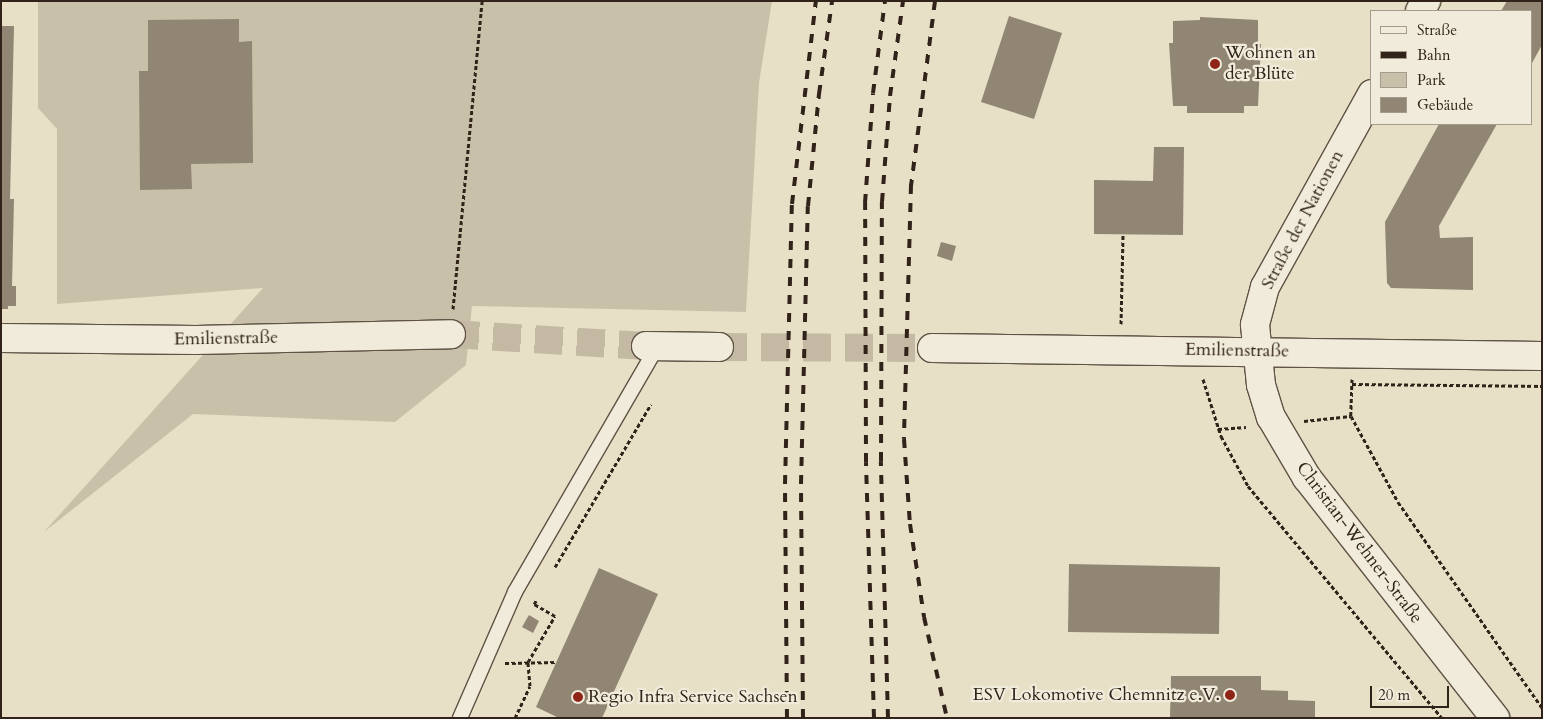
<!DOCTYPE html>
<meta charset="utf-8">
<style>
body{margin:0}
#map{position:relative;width:1543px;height:719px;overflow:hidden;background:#e8e0c6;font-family:Cardo,serif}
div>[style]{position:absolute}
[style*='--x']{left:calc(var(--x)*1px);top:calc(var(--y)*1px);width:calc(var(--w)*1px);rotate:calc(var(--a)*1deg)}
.green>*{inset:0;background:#c9c0a9}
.building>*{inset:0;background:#918573}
.street-tunnel>*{height:28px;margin-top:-14px;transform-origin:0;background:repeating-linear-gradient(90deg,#c4baa4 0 28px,transparent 0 42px)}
.path>*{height:3px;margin-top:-1.5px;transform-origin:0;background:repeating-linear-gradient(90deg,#32231a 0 4px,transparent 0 6.5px)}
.roads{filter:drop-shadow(1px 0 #605245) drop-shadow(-1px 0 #605245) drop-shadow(0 1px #605245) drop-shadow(0 -1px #605245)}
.lane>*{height:14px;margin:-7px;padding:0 7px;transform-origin:7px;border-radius:7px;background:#f0ebda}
.street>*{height:28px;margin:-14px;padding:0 14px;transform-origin:14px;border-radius:14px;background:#f0ebda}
.secondary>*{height:28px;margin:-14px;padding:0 14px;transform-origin:14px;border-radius:14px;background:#f0ebda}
.rail>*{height:4px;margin-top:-2px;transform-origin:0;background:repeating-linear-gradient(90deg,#32231a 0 9px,transparent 0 18px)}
.dots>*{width:14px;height:14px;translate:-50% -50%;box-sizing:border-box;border:2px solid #f0ebda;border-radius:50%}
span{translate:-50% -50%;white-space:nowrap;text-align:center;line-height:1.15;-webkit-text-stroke:4.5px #f0ebda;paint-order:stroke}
.poi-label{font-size:18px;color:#32231a}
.left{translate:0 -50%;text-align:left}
.right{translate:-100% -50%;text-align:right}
.street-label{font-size:18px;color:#32231a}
.frame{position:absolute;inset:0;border:2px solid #32231a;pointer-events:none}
.legend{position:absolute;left:1370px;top:10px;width:162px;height:115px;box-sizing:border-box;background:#f0ebda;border:1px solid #a49b8d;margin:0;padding:6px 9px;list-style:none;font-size:15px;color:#32231a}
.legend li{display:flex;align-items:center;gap:10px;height:25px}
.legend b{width:25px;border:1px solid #a49b8d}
.scale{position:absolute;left:1370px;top:686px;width:79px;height:22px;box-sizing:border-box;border:2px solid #32231a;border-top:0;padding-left:6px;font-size:15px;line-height:18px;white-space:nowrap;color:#32231a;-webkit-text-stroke:4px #f0ebda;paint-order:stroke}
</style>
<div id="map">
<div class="green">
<div style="clip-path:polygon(38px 1px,772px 1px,759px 83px,746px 312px,472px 306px,466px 365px,395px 422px,193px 414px,44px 532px,263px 288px,57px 304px,57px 129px,38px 108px)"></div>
</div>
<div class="building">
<div style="clip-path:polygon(1507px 1px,1542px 1px,1542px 45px,1532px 63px,1532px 11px,1501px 11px)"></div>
<div style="clip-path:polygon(1009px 16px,1062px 33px,1034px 119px,981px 102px)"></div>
<div style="clip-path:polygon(1200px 17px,1258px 20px,1258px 44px,1261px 44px,1258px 106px,1244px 106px,1244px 113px,1187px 113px,1187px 106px,1173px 106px,1169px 43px,1173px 43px,1173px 21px,1200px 20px)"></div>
<div style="clip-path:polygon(239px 19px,239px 42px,252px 41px,253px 163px,191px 164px,192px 189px,140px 190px,139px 71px,148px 71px,148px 20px)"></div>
<div style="clip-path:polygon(1px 26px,14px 26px,10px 199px,14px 199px,12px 286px,16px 286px,16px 306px,8px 306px,8px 309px,1px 309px)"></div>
<div style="clip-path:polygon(1439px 124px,1497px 124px,1439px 226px,1440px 238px,1473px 237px,1473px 290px,1391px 288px,1387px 283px,1385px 222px)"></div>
<div style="clip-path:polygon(1154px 147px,1184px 147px,1183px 235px,1094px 234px,1094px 180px,1153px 181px)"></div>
<div style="clip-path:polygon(941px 242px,956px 246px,952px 261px,937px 256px)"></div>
<div style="clip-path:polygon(1069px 564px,1220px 567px,1219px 634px,1068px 632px)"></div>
<div style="clip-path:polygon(599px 568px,658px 594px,602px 718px,559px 718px,536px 707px)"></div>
<div style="clip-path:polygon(529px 615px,539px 621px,533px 633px,522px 627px)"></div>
<div style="clip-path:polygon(1171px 676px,1261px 676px,1261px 690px,1288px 691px,1288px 700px,1315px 701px,1315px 718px,1170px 718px)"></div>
</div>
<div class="street-tunnel">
<div style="--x:451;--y:334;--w:195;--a:3.5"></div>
<div style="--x:719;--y:347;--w:213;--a:0.3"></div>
</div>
<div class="path">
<div style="--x:453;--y:309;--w:309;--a:-84.6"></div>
<div style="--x:1121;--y:324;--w:89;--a:-88.7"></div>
<div style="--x:1203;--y:379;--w:60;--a:72.5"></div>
<div style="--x:1221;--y:436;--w:57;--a:61.6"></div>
<div style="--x:1248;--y:486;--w:302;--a:50.1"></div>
<div style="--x:1352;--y:379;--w:37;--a:92"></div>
<div style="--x:1351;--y:416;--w:98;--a:61.3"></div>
<div style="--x:1398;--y:502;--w:251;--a:55"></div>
<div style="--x:1352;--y:384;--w:190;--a:0.6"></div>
<div style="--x:1304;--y:421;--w:47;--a:-6.1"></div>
<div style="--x:1218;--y:429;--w:28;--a:-4"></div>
<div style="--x:555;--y:567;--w:189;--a:-59.5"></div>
<div style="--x:505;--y:663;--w:52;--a:-1.1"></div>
<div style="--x:515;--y:718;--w:35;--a:-65"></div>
<div style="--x:530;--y:686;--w:24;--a:-95"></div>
<div style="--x:528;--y:662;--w:53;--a:-59.6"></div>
<div style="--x:555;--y:616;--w:24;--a:-150"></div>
<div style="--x:534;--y:604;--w:4;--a:-56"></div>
</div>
<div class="roads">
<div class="lane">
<div style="--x:460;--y:718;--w:137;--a:-66.4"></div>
<div style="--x:515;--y:592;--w:283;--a:-59.9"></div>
</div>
<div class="street">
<div style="--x:1;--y:338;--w:195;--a:0.6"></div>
<div style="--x:196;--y:340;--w:255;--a:-1.3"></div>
<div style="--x:646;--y:346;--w:73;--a:0.8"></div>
<div style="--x:932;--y:348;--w:610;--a:0.75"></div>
</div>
<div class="secondary">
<div style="--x:1420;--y:11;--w:12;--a:-59"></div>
<div style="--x:1372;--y:94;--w:221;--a:119"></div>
<div style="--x:1265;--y:287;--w:39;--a:105"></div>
<div style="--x:1255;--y:325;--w:60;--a:84.3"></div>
<div style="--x:1261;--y:385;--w:34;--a:73"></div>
<div style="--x:1271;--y:417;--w:71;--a:59.5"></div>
<div style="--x:1307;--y:478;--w:305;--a:51.9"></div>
</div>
</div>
<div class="rail">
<div style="--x:935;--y:1;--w:186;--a:97.4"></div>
<div style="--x:911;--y:185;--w:254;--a:91.6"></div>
<div style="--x:904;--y:439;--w:85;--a:86"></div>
<div style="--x:910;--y:524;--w:94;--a:81.4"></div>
<div style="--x:924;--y:617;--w:104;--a:77.2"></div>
<div style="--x:787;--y:718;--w:234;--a:-90.5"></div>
<div style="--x:785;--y:484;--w:280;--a:-88.6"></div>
<div style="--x:792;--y:204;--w:204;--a:-83.3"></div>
<div style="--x:803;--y:718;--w:234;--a:-90.5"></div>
<div style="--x:801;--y:484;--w:278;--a:-88.6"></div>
<div style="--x:808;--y:206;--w:113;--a:-84.4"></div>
<div style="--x:819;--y:94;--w:94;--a:-82"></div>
<div style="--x:874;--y:718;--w:256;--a:-91.8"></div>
<div style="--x:866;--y:462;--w:259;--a:-90.2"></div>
<div style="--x:865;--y:203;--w:110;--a:-85.8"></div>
<div style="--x:873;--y:93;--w:93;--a:-82.6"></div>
<div style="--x:888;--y:718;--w:257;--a:-91.6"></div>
<div style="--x:881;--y:461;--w:259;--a:-89.8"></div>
<div style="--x:882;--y:202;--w:106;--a:-85.7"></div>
<div style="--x:890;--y:96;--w:96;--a:-82.2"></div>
</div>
<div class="dots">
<div style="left:1215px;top:64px;background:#8f2418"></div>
<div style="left:1230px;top:695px;background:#8f2418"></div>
<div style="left:578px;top:697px;background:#8f2418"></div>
</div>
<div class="poi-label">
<span class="left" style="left:1225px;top:64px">Wohnen an<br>der Blüte</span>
<span class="right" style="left:1220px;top:695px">ESV Lokomotive Chemnitz e.V.</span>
<span class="left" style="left:588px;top:697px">Regio Infra Service Sachsen</span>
</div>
<div class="street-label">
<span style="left:1303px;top:220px;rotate:-62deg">Straße der Nationen</span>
<span style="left:226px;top:339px;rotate:-1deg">Emilienstraße</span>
<span style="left:1237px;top:351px;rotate:1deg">Emilienstraße</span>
<span style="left:1359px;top:543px;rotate:53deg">Christian-Wehner-Straße</span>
</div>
<div class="frame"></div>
<ul class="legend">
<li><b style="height:6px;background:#f0ebda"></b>Straße</li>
<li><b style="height:6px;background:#32231a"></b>Bahn</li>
<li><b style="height:14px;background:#c9c0a9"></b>Park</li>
<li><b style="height:14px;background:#918573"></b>Gebäude</li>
</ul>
<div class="scale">20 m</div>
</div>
